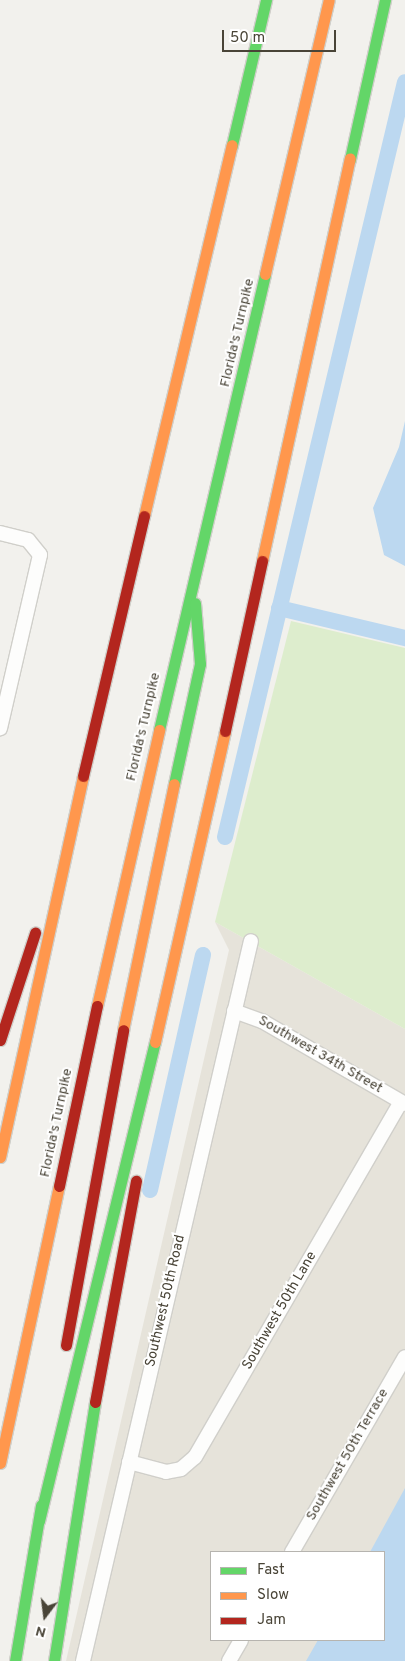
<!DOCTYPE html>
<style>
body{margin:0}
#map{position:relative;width:405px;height:1661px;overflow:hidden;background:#f2f1ed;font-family:Overpass,sans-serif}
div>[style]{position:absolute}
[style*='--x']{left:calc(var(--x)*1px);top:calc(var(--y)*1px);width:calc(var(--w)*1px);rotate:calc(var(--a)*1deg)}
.residential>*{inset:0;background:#e6e3da}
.green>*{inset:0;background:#ddedcd}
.water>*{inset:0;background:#bcd8f0}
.canal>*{height:16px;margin:-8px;padding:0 8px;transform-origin:8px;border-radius:8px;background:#bcd8f0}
.roads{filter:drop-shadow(1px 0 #d0cfca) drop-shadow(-1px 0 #d0cfca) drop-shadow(0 1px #d0cfca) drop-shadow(0 -1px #d0cfca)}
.street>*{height:14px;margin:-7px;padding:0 7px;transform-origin:7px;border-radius:7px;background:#fdfdfc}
.fast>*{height:11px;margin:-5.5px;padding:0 5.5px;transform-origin:5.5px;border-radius:5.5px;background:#63d668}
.slow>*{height:11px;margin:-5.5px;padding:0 5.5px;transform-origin:5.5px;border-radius:5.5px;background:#ff974d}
.jam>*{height:11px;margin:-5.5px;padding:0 5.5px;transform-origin:5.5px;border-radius:5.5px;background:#b3261e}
span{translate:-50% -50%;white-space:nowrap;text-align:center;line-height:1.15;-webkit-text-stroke:4px #fff;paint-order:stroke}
.street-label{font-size:14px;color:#494437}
.legend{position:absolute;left:210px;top:1551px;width:175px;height:90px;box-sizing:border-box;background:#fff;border:1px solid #b6b4af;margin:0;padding:6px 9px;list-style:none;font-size:15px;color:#494437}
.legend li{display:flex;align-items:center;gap:10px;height:25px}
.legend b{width:25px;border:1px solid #b6b4af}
.north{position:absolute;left:20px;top:1591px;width:50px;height:50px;-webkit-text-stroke:4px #fff;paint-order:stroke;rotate:195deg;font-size:14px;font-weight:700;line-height:20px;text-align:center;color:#494437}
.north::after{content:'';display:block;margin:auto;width:18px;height:22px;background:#494437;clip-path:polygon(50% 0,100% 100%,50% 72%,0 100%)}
.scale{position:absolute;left:222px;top:30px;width:114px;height:22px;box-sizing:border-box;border:2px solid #494437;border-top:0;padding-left:6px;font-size:15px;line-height:18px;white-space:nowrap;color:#494437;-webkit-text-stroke:4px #fff;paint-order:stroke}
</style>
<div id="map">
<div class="residential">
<div style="clip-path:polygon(evenodd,215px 922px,405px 1029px,405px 1661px,66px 1661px,229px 950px,215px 922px,211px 1552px,384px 1552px,384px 1640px,211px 1640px,211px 1552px)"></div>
</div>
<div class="green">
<div style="clip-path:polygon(291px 621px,405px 648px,405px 1029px,215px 922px)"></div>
</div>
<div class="water">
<div style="clip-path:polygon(405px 421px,405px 566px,384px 555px,373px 508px,399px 447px)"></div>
<div style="clip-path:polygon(405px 1488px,405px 1661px,306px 1661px,318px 1640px,384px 1640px,384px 1552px,370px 1552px)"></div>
</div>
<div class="canal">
<div style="--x:279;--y:608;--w:130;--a:13.4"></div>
<div style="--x:225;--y:837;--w:776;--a:-76.59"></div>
<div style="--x:150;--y:1190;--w:241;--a:-77.3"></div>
</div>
<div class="roads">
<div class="street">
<div style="--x:0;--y:533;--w:29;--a:14"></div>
<div style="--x:28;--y:540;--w:19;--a:51"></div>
<div style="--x:40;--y:555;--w:178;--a:103"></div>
<div style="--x:234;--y:1011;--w:30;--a:20"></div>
<div style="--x:262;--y:1021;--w:165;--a:30.1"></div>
<div style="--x:129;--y:1462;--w:38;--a:15"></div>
<div style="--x:166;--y:1472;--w:15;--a:-11"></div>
<div style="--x:181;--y:1469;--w:18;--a:-41"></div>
<div style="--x:195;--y:1457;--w:410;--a:-59.9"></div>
<div style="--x:292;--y:1552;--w:225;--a:-59.9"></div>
<div style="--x:83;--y:1661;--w:739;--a:-76.87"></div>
<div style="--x:229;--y:1661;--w:24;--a:-60"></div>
</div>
<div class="fast">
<div style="--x:232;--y:145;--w:149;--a:-76.8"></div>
<div style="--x:350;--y:159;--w:163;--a:-77.6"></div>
<div style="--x:159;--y:730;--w:468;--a:-76.9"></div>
<div style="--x:174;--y:784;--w:123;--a:-77.8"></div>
<div style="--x:200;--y:664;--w:61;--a:-94.7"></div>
<div style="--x:39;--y:1521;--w:493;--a:-76.4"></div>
<div style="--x:15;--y:1661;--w:158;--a:-80.5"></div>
<div style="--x:54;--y:1661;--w:262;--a:-81"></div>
</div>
<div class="slow">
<div style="--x:265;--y:274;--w:281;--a:-76.9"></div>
<div style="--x:144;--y:516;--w:381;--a:-76.7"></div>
<div style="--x:262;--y:561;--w:412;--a:-77.7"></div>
<div style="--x:97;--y:1006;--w:283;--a:-77.3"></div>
<div style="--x:123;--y:1030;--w:251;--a:-78.3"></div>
<div style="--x:155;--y:1042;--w:319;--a:-77.3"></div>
<div style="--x:0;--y:1157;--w:390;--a:-77.7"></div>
<div style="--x:0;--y:1463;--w:283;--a:-78"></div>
</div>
<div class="jam">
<div style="--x:225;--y:731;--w:174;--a:-77.7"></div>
<div style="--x:83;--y:776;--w:267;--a:-76.8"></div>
<div style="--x:0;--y:1040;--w:113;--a:-71.9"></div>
<div style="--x:59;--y:1186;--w:184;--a:-78.1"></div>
<div style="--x:66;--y:1345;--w:320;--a:-79.7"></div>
<div style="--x:95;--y:1402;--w:225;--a:-79.5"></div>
</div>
</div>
<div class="street-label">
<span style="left:238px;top:333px;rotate:-77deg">Florida's Turnpike</span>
<span style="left:144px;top:727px;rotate:-77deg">Florida's Turnpike</span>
<span style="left:320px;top:1055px;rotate:30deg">Southwest 34th Street</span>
<span style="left:57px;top:1123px;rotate:-78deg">Florida's Turnpike</span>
<span style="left:166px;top:1301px;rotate:-77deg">Southwest 50th Road</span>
<span style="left:280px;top:1311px;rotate:-60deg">Southwest 50th Lane</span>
<span style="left:348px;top:1455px;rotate:-60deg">Southwest 50th Terrace</span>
</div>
<ul class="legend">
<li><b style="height:6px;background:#63d668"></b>Fast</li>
<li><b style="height:6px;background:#ff974d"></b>Slow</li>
<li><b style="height:6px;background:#b3261e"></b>Jam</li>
</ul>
<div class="north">N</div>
<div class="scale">50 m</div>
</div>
